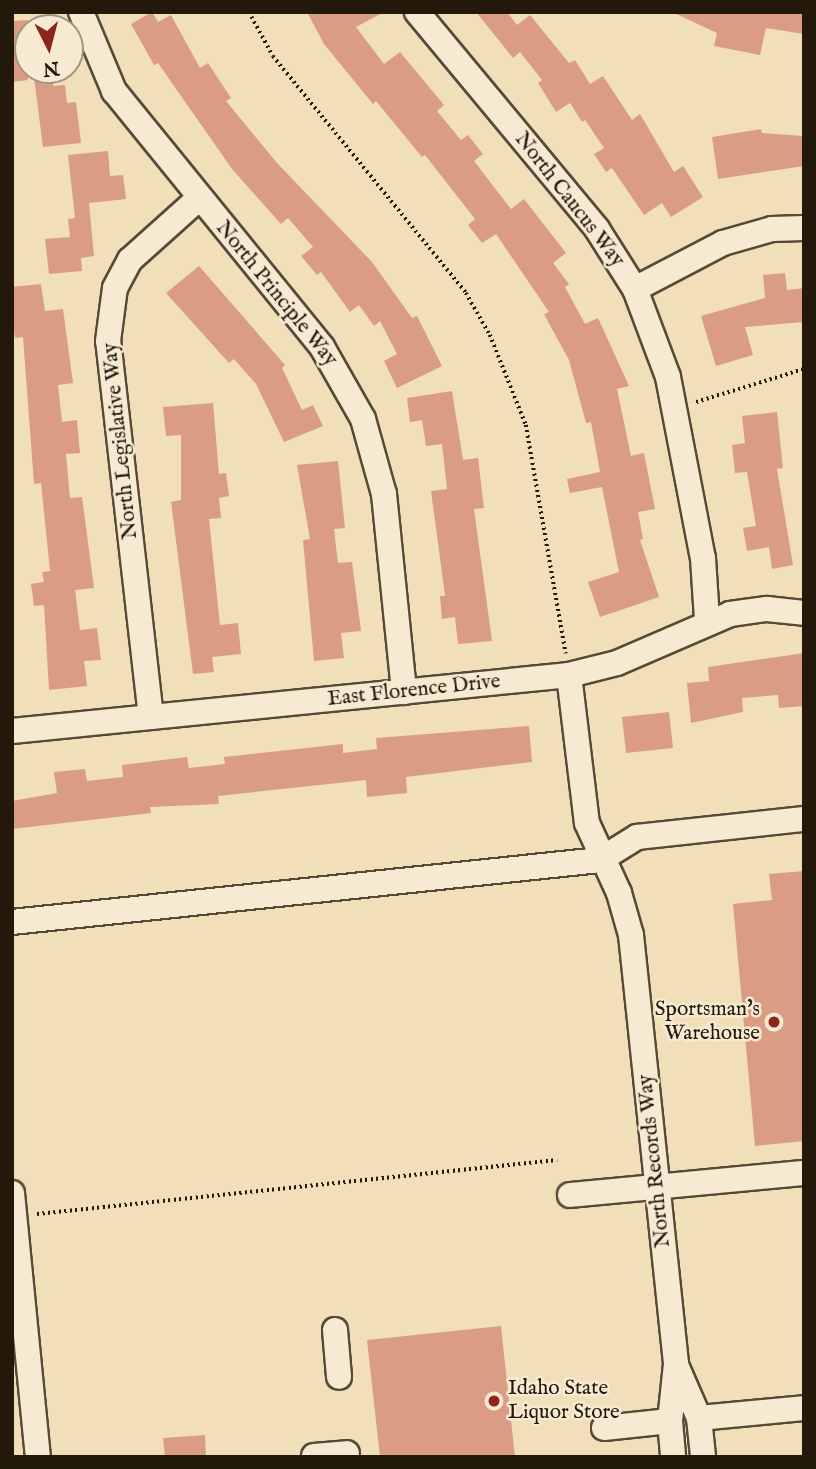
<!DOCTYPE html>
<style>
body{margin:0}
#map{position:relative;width:816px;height:1469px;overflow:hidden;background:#f1dfba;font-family:"IM FELL English",serif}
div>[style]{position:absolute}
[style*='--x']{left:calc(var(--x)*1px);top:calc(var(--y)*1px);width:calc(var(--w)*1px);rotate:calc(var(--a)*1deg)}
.building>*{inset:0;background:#da9d83}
.path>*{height:3.5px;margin-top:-1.75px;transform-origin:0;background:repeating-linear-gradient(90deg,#23190b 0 2px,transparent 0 5.5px)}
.roads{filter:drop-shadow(2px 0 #564a37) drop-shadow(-2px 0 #564a37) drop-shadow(0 2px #564a37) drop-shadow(0 -2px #564a37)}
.minor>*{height:24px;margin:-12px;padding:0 12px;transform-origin:12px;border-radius:12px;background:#f6ead2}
.dots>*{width:19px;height:19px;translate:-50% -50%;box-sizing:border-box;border:4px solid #f6ead2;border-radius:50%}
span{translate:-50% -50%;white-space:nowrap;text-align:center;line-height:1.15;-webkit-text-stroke:5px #f6ead2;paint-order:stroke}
.street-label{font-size:21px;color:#23190b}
.poi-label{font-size:21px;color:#23190b}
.right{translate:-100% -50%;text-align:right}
.left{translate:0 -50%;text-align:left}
.frame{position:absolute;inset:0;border:14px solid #23190b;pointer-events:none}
.north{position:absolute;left:14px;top:14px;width:70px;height:70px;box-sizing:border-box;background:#f6ead2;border:2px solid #a29682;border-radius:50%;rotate:174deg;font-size:19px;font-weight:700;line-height:28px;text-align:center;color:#23190b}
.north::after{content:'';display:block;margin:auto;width:24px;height:32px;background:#8f2418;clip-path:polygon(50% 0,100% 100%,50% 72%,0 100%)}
</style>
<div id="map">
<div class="building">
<div style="clip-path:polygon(152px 12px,158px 22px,171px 15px,200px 68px,208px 63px,231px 98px,226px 101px,277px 163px,372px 262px,412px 318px,417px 316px,442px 366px,397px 388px,384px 361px,397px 354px,380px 321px,374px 326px,359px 305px,350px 312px,321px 272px,317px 275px,301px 256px,313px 247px,288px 218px,281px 224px,232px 169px,158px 63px,154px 65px,131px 24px)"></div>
<div style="clip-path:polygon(307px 12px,384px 12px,356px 27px,384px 64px,400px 52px,444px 105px,437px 111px,461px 140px,468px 135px,483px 154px,474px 161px,511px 209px,524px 199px,566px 253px,553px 263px,569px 284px,565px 287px,585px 324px,598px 318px,629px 386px,617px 389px,631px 456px,644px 453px,655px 509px,638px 512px,643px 539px,640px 540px,659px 597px,600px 617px,588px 582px,619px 572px,602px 487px,570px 493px,567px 479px,600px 472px,591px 422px,586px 423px,569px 360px,544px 314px,549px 312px,496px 234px,482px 243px,468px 225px,475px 219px,425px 155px,422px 157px,376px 101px,373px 104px,324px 44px)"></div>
<div style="clip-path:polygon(476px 12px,507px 12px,517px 25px,530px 15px,569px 63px,575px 60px,590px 84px,603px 76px,632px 120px,640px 114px,674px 172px,683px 166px,703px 197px,671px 217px,662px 203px,644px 215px,612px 168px,606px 172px,594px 154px,604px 148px,585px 120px,582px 122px,570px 103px,556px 112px,538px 83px,542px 80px,520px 52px,513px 58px)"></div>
<div style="clip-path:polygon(672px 12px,804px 12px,804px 34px,766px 28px,760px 55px,714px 46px,717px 33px)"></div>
<div style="clip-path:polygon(28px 20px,28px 80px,12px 82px,12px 21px)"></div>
<div style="clip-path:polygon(33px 70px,52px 70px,53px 86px,65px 85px,67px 103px,76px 102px,81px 143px,43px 147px)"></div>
<div style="clip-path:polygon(761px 129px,762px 133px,804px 136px,804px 166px,718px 179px,712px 137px)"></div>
<div style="clip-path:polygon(108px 151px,110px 176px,123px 175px,126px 199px,89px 203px,94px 256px,81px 258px,82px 271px,49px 274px,45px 239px,70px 237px,68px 219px,75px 218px,68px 155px)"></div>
<div style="clip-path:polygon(199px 266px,285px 365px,282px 368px,302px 410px,313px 405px,323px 426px,284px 442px,256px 384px,234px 359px,229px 363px,166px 293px)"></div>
<div style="clip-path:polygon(785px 273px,787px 290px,804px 288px,804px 322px,745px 327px,753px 355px,716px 366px,701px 316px,765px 298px,763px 275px)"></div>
<div style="clip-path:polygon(41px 284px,45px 311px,63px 309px,73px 383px,58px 385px,62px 422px,77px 420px,80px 453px,66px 454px,70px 498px,82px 497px,94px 588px,75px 590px,80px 630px,97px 628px,101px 660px,84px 661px,87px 686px,49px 690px,44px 605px,34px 606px,31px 584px,44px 582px,42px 572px,50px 571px,41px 483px,34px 484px,23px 337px,15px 338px,12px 313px,12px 287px)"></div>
<div style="clip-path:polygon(452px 391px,463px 460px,478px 458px,484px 508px,474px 509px,492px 641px,458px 644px,455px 617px,442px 619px,440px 596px,445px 596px,431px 491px,447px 489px,442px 444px,426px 446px,422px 420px,410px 422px,407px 398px)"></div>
<div style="clip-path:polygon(213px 403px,219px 474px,226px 473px,229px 496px,219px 498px,221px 518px,209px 519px,220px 625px,238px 623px,241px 654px,212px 657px,214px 672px,193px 674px,171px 502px,181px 500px,181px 435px,166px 436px,163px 407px)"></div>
<div style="clip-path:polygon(777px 412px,783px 468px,777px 469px,793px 565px,772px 569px,769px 547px,747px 551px,743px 528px,756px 526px,747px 472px,735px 473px,732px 445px,745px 443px,742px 416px)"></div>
<div style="clip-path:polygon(338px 461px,345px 528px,334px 529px,338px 563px,352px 562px,361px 631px,341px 633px,344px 658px,314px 661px,303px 540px,310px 539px,297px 465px)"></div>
<div style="clip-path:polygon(804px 653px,804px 706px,779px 708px,778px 695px,742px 698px,743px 712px,691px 723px,687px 683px,709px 681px,708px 667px)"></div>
<div style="clip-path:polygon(669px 712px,673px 748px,626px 753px,622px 717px)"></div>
<div style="clip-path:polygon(529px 726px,532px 762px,406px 777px,407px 793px,367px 797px,366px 780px,218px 796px,219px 804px,150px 807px,151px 813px,12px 829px,12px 801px,57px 793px,54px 772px,85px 769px,87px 781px,123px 777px,122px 765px,187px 757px,189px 768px,225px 764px,224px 757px,343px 744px,343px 753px,377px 749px,376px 738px)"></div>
<div style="clip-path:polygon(804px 871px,804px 1141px,755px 1146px,733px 904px,772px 900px,769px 874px)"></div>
<div style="clip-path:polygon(501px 1326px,515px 1457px,380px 1457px,367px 1340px)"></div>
<div style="clip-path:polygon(205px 1435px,206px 1457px,165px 1457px,163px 1438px)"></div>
</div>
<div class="path">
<div style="--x:249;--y:12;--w:50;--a:61.4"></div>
<div style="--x:273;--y:56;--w:306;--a:50.8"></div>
<div style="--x:466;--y:293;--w:48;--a:60.3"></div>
<div style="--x:490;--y:335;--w:97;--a:68.2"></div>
<div style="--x:526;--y:425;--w:232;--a:80.1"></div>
<div style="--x:696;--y:402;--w:113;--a:-17"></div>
<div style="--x:37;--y:1214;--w:523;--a:-5.93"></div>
</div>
<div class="roads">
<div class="minor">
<div style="--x:81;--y:12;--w:86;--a:67.3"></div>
<div style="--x:114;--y:91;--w:330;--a:50.9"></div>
<div style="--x:322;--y:347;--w:83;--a:60.3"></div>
<div style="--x:363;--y:419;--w:78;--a:74.4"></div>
<div style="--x:384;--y:494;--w:199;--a:84.2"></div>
<div style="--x:417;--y:12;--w:282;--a:50.3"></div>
<div style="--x:597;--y:229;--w:71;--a:57.7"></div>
<div style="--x:635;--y:289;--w:94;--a:69.4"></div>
<div style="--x:668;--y:377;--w:184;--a:79.1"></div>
<div style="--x:703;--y:558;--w:62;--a:86.3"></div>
<div style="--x:635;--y:289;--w:99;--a:-27.6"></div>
<div style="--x:723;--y:243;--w:51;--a:-15.9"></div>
<div style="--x:772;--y:229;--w:32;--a:-2"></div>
<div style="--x:569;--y:675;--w:149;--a:83.1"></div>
<div style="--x:587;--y:823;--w:77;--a:65.4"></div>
<div style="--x:619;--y:893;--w:44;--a:74.1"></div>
<div style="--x:631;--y:935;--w:431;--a:84"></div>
<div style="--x:676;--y:1364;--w:57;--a:96"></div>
<div style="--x:670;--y:1421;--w:36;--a:85"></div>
<div style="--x:151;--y:717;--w:378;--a:-96.5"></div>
<div style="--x:108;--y:341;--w:53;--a:-82.5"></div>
<div style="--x:115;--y:288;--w:32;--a:-62"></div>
<div style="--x:130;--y:260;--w:91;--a:-41.9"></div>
<div style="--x:12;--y:731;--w:560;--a:-5.74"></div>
<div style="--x:569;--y:675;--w:49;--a:-14"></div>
<div style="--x:617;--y:663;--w:123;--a:-23.4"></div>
<div style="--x:730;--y:614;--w:37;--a:-8"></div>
<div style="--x:767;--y:609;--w:37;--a:6"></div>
<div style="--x:12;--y:922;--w:591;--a:-6.02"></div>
<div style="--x:600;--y:860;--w:44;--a:-31.9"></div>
<div style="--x:637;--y:837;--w:168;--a:-6.2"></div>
<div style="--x:12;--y:1193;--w:265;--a:84.4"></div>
<div style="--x:570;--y:1195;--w:235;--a:-5.4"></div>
<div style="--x:335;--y:1330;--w:47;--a:85.1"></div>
<div style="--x:676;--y:1365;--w:58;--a:66.5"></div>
<div style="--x:699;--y:1418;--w:39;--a:84"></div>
<div style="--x:699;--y:1418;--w:105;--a:-5.4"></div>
<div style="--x:604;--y:1428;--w:66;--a:-6.1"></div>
<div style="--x:314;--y:1456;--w:33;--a:-5"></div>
</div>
</div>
<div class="dots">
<div style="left:774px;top:1022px;background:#8f2418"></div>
<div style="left:494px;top:1401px;background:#8f2418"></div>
</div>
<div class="street-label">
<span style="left:569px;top:200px;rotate:52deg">North Caucus Way</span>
<span style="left:276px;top:294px;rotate:51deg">North Principle Way</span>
<span style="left:121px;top:441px;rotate:-96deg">North Legislative Way</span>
<span style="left:414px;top:691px;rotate:-6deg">East Florence Drive</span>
<span style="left:655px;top:1161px;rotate:-96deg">North Records Way</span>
</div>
<div class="poi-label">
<span class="right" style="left:760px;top:1022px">Sportsman's<br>Warehouse</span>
<span class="left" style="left:508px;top:1401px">Idaho State<br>Liquor Store</span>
</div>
<div class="frame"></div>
<div class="north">N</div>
</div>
